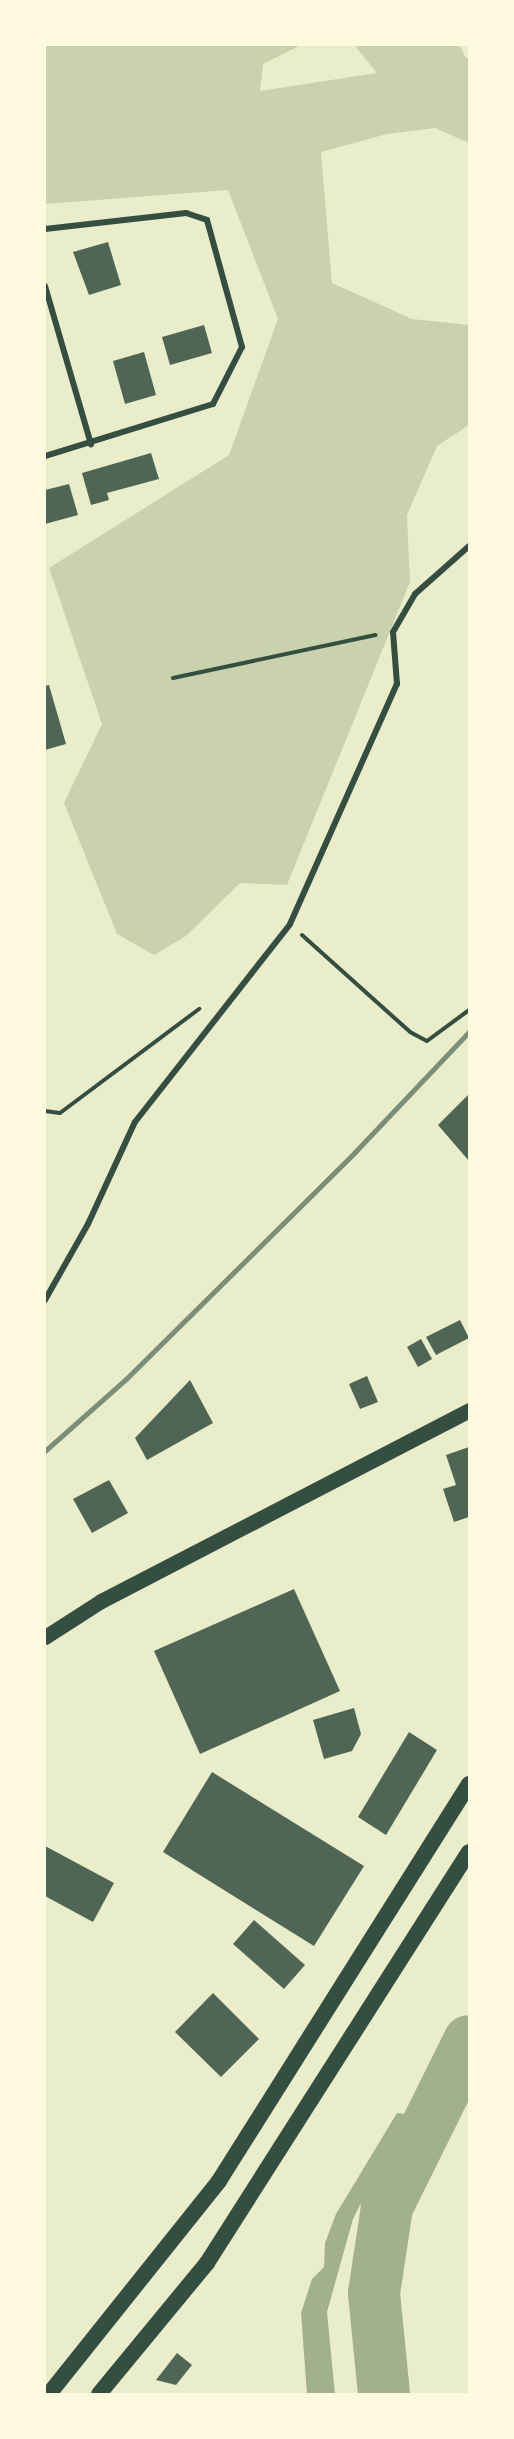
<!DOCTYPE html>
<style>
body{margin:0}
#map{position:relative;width:514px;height:2439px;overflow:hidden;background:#e9edc9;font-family:"Space Grotesk",sans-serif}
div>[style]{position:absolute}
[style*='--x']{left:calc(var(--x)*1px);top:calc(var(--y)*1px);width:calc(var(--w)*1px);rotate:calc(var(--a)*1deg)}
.green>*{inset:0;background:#cad2ad}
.water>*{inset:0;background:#a3b18a}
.river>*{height:52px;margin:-26px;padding:0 26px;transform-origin:26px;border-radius:26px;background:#a3b18a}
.building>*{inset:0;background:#4f6655}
.path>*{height:4px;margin:-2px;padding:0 2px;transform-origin:2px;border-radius:2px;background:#344e41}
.minor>*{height:6px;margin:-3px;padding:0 3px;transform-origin:3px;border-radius:3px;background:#344e41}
.primary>*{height:15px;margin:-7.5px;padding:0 7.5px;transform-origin:7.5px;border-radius:7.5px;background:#344e41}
.trunk>*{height:16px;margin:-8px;padding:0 8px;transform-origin:8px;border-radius:8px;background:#344e41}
.rail>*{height:4.5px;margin:-2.25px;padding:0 2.25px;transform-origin:2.25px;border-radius:2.25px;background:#7c8e77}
span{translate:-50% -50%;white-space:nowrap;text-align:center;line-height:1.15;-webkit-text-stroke:4.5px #fefae0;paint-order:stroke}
.frame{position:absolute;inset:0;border:46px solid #fefae0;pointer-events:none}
</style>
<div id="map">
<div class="green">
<div style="clip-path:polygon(45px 45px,301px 45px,263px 64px,260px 91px,377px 73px,354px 45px,459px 45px,466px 58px,469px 58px,469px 143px,435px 128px,387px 134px,321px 152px,332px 283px,412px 319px,469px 325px,469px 425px,437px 446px,407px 515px,410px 582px,287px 885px,240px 883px,186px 936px,154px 955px,117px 934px,64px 803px,102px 724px,49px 568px,229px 455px,278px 319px,228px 190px,45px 204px)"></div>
</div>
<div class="water">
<div style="clip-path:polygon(397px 2113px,414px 2115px,397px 2173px,379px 2206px,375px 2201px,360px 2205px,353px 2219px,327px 2312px,335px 2394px,307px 2394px,301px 2313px,312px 2279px,324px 2267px,325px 2243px,336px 2214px)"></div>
</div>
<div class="river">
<div style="--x:384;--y:2394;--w:101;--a:-95.7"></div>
<div style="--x:374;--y:2293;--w:87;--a:-81.4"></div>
<div style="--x:387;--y:2207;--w:185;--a:-63.7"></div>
</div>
<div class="building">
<div style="clip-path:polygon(108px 242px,121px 285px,89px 295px,73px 252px)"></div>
<div style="clip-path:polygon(204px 325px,212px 353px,170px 365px,162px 337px)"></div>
<div style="clip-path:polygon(144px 352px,156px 395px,125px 404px,113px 361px)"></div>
<div style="clip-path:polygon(151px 453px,159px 479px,107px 493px,109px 500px,91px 505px,82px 473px)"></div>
<div style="clip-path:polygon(69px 484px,78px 515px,45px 524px,45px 490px)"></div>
<div style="clip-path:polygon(49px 685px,66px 744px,45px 750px,45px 686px)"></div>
<div style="clip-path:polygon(469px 1094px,469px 1161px,438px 1125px)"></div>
<div style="clip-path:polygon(460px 1320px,469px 1338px,436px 1355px,426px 1337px)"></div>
<div style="clip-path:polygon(421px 1339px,432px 1359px,418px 1367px,407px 1347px)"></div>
<div style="clip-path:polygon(367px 1376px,378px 1402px,360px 1409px,349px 1384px)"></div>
<div style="clip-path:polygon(190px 1380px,213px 1423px,147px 1460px,135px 1438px)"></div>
<div style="clip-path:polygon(469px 1447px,469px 1517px,454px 1522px,443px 1489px,456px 1485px,446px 1455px)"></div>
<div style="clip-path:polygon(109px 1480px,128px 1513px,92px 1533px,73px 1499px)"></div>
<div style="clip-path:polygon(294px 1589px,340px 1691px,200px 1754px,154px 1651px)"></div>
<div style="clip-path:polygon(354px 1708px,361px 1734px,352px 1751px,324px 1759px,313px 1720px)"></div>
<div style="clip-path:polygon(409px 1732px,437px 1750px,386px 1835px,358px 1817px)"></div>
<div style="clip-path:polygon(212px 1772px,364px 1866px,314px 1946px,163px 1852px)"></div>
<div style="clip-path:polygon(45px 1846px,114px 1883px,93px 1922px,45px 1896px)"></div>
<div style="clip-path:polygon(254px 1920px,305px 1965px,284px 1989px,233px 1944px)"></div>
<div style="clip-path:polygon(213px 1993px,259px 2039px,221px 2077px,175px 2032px)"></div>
<div style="clip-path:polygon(177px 2353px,192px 2365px,176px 2385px,156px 2380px)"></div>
</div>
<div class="path">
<div style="--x:173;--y:678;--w:207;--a:-12"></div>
<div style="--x:302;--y:935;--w:145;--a:41.9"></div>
<div style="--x:410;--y:1032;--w:19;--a:28"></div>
<div style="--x:427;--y:1041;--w:52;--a:-36.4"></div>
<div style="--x:45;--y:1111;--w:15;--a:8"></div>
<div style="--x:60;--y:1113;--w:174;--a:-36.8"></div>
</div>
<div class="minor">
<div style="--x:45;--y:229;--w:142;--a:-6.5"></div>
<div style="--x:186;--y:213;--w:22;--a:18"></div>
<div style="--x:207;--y:220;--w:132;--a:74.6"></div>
<div style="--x:242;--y:347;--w:64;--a:117"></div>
<div style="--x:213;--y:404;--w:176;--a:162.8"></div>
<div style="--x:45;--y:286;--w:165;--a:73.8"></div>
<div style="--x:45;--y:1300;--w:87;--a:-60.5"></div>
<div style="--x:88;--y:1224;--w:112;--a:-65.3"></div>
<div style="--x:135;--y:1122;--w:251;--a:-51.9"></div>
<div style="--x:290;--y:924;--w:263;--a:-66"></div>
<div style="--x:397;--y:684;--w:52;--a:-94.4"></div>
<div style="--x:393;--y:632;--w:44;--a:-59.9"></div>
<div style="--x:415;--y:594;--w:72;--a:-41.6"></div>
</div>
<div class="primary">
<div style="--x:45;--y:1637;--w:67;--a:-32.7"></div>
<div style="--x:101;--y:1601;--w:415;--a:-27.4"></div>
</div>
<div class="trunk">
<div style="--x:49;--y:2394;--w:273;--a:-51.4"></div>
<div style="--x:219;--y:2181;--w:469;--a:-57.8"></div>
<div style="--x:99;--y:2394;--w:170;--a:-50.5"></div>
<div style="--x:207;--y:2263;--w:487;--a:-57.5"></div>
</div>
<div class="rail">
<div style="--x:45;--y:1451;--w:108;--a:-41.6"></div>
<div style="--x:126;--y:1379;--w:322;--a:-44.7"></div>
<div style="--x:355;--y:1152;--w:166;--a:-46.5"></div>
</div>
<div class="frame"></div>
</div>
